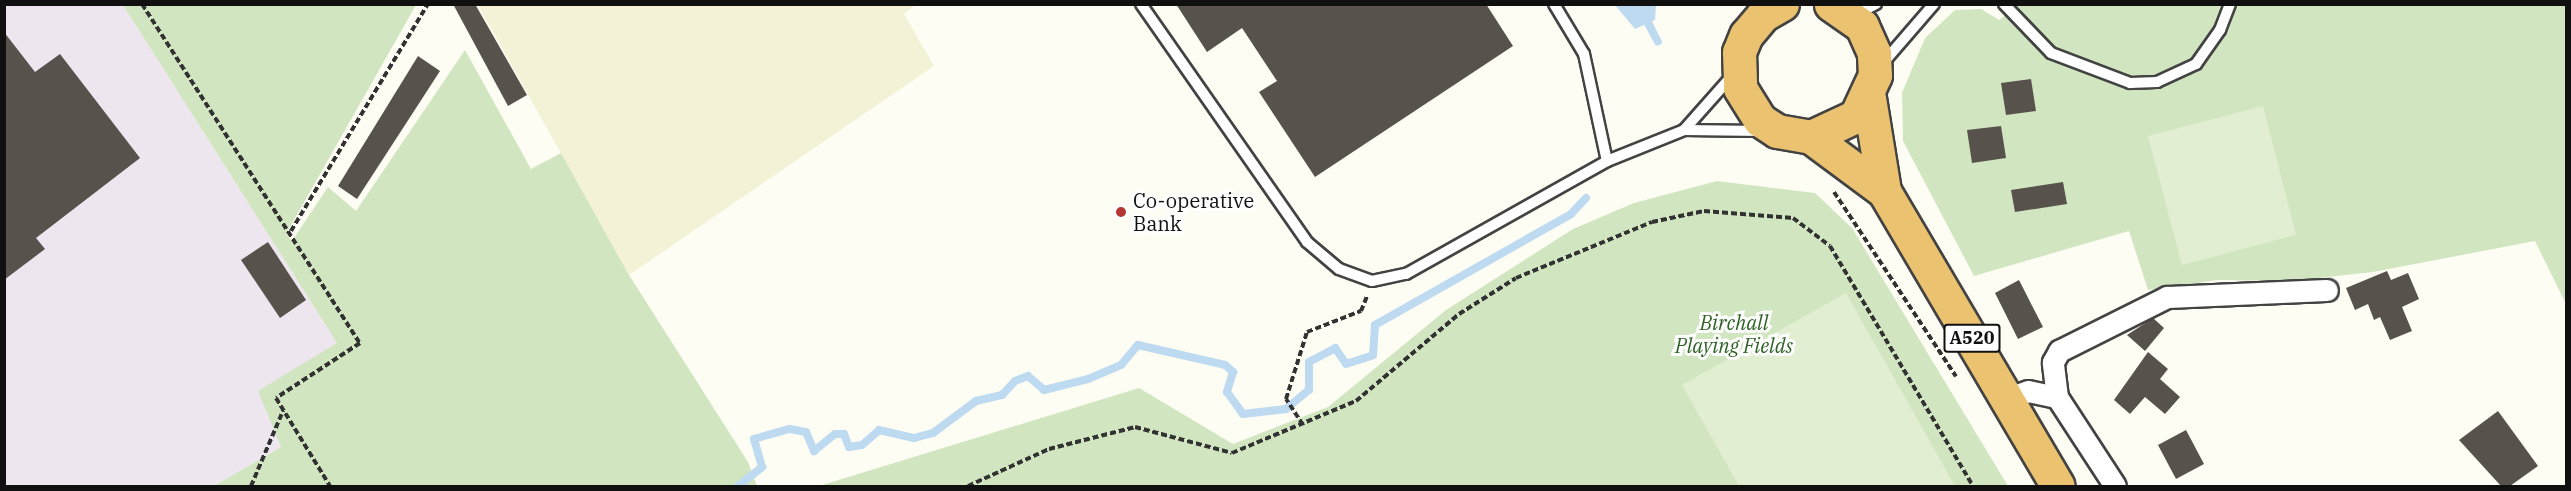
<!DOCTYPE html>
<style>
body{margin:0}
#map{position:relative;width:2571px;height:491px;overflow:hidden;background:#fefdf4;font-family:"IBM Plex Serif",serif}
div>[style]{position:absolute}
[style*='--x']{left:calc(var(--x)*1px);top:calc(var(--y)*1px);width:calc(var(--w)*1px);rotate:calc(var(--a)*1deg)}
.industrial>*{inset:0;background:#ede6ee}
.farmland>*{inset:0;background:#f3f2d6}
.green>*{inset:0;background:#d1e6c0}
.pitch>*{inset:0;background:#e2eed1}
.water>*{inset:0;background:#bddaf1}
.stream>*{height:8px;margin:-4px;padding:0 4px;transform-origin:4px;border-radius:4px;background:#bddaf1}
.building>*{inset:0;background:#58524d}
.path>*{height:4px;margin-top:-2px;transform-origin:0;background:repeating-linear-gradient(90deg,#323232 0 6px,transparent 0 9px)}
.roads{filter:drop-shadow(2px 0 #434343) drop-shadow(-2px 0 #434343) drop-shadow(0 2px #434343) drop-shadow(0 -2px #434343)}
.service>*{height:10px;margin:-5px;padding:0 5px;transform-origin:5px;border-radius:5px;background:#fff}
.minor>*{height:21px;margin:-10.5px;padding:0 10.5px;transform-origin:10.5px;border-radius:10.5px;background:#fff}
.trunk>*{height:33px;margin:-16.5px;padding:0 16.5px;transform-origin:16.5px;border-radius:16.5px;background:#eac270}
.dots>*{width:16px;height:16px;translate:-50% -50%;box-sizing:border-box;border:3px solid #fff;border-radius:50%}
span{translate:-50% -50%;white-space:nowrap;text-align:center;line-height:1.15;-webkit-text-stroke:6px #fff;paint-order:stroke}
.shield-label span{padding:2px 4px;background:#fff;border:2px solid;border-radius:4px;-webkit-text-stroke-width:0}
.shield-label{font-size:18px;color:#101010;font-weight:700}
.poi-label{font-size:20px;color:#101010}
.left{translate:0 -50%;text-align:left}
.park-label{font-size:20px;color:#2e6325;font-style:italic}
.frame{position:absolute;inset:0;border:6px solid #101010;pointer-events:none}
</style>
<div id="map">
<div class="industrial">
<div style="clip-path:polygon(4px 5px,123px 5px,337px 343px,281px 447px,214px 486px,5px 486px)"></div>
</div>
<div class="farmland">
<div style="clip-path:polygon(478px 5px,915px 5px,904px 14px,934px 66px,629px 275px)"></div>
</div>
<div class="green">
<div style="clip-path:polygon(2020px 4px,2566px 5px,2566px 304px,2535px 241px,2373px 272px,2290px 281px,2217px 280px,2148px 290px,2129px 231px,1974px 276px,1903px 141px,1902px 93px,1925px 38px,1955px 10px,1981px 9px,1999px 20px)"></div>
<div style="clip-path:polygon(123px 5px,416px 5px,286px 234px,292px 241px,328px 187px,356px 211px,465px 50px,531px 169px,561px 153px,629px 275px,748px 462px,757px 486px,214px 486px,281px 447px,258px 391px,337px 343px)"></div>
<div style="clip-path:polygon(1717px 181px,1815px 193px,1852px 228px,2008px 486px,819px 486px,1139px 388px,1233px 444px,1328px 407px,1446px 310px,1573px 229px,1634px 203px)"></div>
</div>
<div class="pitch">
<div style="clip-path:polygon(2263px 106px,2296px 235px,2182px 265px,2148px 136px)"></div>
<div style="clip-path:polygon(1846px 293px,1955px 486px,1739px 486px,1682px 385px)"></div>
</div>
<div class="water">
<div style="clip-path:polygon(1615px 5px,1656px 5px,1655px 20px,1635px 29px)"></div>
</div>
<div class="stream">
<div style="--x:1629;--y:4;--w:27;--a:45"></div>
<div style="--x:1648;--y:23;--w:21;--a:62"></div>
<div style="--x:738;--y:486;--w:31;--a:-38"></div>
<div style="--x:762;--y:467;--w:29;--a:-106"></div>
<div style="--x:754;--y:439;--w:37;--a:-16"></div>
<div style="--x:790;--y:429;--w:16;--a:11"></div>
<div style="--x:806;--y:432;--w:21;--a:67"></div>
<div style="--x:814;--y:451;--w:27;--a:-39"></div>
<div style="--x:835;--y:434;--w:9;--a:0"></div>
<div style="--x:844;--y:434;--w:14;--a:69"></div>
<div style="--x:849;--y:447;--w:13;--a:-9"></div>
<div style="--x:862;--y:445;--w:23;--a:-41"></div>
<div style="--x:879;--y:430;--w:36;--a:13"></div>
<div style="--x:914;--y:438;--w:20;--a:-15"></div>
<div style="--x:933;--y:433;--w:54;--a:-36.7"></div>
<div style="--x:976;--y:401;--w:27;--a:-13"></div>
<div style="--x:1002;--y:395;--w:19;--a:-47"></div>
<div style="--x:1015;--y:381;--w:14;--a:-21"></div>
<div style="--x:1028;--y:376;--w:21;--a:41"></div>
<div style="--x:1044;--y:390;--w:45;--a:-14"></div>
<div style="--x:1088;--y:379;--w:36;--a:-23"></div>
<div style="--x:1121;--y:365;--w:26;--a:-50"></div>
<div style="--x:1138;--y:345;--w:89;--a:12.9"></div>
<div style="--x:1225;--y:365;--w:11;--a:41"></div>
<div style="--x:1233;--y:372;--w:21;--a:107"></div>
<div style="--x:1227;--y:392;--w:27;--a:54"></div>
<div style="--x:1243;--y:414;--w:43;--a:-6.6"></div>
<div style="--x:1286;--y:409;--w:30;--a:-40"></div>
<div style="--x:1309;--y:390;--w:28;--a:-90"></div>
<div style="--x:1309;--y:362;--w:30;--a:-28"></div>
<div style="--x:1335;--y:348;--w:19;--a:55"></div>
<div style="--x:1346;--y:364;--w:28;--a:-18"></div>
<div style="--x:1373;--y:355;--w:30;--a:-86"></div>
<div style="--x:1375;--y:325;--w:225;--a:-29.5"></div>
<div style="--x:1571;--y:214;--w:22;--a:-47"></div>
</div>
<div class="building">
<div style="clip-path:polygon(453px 4px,475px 4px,527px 95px,508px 106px)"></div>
<div style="clip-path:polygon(1176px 4px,1486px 4px,1513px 46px,1315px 177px,1259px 92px,1277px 81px,1242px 28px,1207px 52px)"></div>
<div style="clip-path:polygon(4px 32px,35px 72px,60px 54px,140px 158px,36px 238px,45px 249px,4px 280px)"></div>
<div style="clip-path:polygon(418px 56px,440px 71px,357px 199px,338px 186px)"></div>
<div style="clip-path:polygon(2031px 79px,2036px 111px,2006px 115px,2001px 83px)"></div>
<div style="clip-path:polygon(2001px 126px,2006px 158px,1972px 163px,1967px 130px)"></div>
<div style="clip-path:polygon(2063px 182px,2067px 204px,2015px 212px,2011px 190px)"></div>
<div style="clip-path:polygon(268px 242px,306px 300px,280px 318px,241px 260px)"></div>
<div style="clip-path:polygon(2387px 271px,2391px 280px,2408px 273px,2419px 299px,2402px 307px,2412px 331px,2390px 340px,2380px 317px,2374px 320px,2368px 304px,2355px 310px,2346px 288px)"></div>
<div style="clip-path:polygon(2019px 280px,2043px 327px,2018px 339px,1995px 293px)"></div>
<div style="clip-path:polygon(2153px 318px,2164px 328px,2145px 351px,2127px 335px)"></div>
<div style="clip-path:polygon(2148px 352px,2168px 369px,2160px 379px,2180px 397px,2165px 414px,2145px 397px,2130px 414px,2114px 400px)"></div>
<div style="clip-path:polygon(2498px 411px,2538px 466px,2510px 486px,2501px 486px,2459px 440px)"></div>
<div style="clip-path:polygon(2186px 430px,2204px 464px,2176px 479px,2158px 445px)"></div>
</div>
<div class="path">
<div style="--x:142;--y:4;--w:403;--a:57.3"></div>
<div style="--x:360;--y:343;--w:100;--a:146.8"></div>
<div style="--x:276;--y:398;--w:103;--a:58.5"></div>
<div style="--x:1834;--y:192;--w:221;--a:56.5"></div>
<div style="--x:291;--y:231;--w:265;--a:-58.9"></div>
<div style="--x:1303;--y:425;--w:31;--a:-123"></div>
<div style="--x:1286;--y:399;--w:70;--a:-72.6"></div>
<div style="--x:1307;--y:332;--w:58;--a:-21.3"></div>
<div style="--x:1361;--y:311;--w:16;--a:-68"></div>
<div style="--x:251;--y:486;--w:82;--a:-66.9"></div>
<div style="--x:968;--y:486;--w:89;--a:-24.6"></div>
<div style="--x:1049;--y:449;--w:89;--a:-14.3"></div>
<div style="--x:1135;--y:427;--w:100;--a:15"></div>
<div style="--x:1232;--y:453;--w:134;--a:-22.8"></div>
<div style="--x:1356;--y:401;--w:135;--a:-40.2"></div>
<div style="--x:1459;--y:314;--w:67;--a:-32.3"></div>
<div style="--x:1516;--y:278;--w:147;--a:-22.4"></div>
<div style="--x:1652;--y:222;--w:53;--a:-11.9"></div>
<div style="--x:1704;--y:211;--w:89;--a:4.5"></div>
<div style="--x:1793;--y:218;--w:46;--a:37.1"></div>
<div style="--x:1830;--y:246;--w:279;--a:59.2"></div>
</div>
<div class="roads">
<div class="service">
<div style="--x:1141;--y:4;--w:290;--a:55.1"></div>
<div style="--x:1307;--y:242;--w:42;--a:40.2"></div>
<div style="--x:1339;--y:269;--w:35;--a:20"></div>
<div style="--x:1372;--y:281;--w:35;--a:-12"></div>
<div style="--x:1406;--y:274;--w:231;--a:-29.3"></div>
<div style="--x:1554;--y:4;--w:58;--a:59"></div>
<div style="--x:1584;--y:54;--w:109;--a:77.9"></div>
<div style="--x:1607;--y:161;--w:83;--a:-21.9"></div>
<div style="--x:1684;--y:130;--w:78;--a:0.7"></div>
<div style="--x:2004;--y:4;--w:68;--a:46.2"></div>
<div style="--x:2051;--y:53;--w:85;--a:20.8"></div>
<div style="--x:2130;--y:83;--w:27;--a:-2"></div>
<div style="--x:2157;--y:82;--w:43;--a:-24.8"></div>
<div style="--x:2196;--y:64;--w:42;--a:-54.8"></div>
<div style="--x:2220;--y:30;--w:28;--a:-69"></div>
<div style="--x:1855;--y:15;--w:24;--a:-28"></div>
<div style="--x:1883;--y:63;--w:78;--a:-49.2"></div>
<div style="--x:1684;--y:130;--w:72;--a:-48.4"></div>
</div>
<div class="minor">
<div style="--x:2057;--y:397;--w:35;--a:-97"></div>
<div style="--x:2053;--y:362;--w:13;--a:-61"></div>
<div style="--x:2059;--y:351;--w:121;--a:-26.6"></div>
<div style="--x:2167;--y:297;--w:160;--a:-2.5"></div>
<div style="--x:2008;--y:398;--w:21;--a:-19"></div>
<div style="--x:2028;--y:391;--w:30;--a:12"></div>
<div style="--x:2057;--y:397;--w:106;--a:56.9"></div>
</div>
<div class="trunk">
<div style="--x:1782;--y:4;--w:22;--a:150"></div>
<div style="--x:1763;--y:15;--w:26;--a:130"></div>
<div style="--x:1746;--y:35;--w:18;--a:112"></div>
<div style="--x:1739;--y:52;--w:36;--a:88"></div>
<div style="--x:1740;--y:88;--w:38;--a:58"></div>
<div style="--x:1760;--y:120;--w:20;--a:33"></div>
<div style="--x:1777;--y:131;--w:35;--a:10"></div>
<div style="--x:1811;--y:137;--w:50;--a:-25"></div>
<div style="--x:1856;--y:116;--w:45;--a:-65.1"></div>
<div style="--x:1875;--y:75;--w:22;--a:-93"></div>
<div style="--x:1874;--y:53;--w:30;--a:-114"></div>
<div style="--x:1862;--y:26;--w:38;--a:-145"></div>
<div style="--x:1869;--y:98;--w:94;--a:80.8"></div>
<div style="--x:1811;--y:137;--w:91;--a:36.5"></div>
<div style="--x:1884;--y:191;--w:342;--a:59.5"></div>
</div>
</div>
<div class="dots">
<div style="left:1121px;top:212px;background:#b53734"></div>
</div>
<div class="shield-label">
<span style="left:1972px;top:338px">A520</span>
</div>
<div class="poi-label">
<span class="left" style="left:1133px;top:212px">Co-operative<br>Bank</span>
</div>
<div class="park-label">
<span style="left:1734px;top:334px">Birchall<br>Playing Fields</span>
</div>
<div class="frame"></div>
</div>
